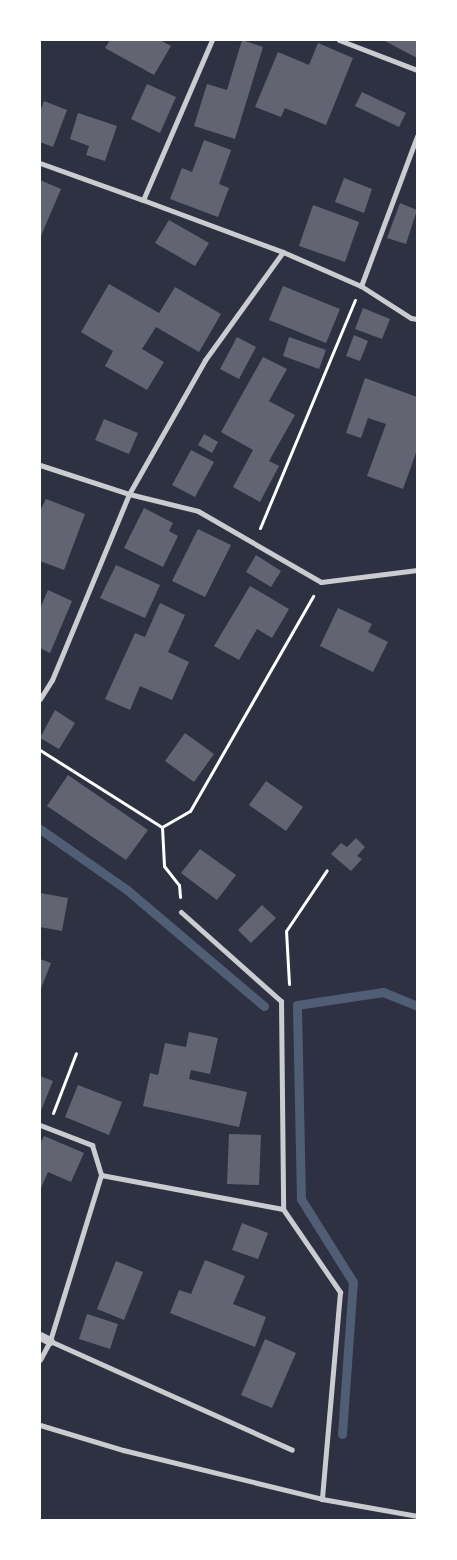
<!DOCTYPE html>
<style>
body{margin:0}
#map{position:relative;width:457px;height:1560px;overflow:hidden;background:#2d3142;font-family:Inter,sans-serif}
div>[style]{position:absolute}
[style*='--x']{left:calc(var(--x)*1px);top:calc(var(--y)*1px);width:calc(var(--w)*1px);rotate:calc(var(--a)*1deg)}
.stream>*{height:9px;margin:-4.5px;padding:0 4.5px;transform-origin:4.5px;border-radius:4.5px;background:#4f5d75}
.building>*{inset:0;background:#626471}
.path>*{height:3px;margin:-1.5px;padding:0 1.5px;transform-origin:1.5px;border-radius:1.5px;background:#fff}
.minor>*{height:5px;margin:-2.5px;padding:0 2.5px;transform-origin:2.5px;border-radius:2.5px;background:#caccd0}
.tertiary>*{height:9px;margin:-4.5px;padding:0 4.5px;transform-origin:4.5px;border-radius:4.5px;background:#caccd0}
span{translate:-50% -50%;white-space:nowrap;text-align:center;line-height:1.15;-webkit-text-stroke:5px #fff;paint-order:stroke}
.frame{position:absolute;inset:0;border:41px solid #fff;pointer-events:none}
</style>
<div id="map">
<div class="stream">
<div style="--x:40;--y:829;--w:105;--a:34.9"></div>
<div style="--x:126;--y:889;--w:181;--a:40.3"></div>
<div style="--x:342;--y:1434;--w:152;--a:-85.9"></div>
<div style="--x:353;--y:1282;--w:98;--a:-122.1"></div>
<div style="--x:301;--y:1199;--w:194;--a:-91.2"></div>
<div style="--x:297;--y:1005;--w:87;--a:-8.6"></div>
<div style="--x:383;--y:992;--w:37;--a:22"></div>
</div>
<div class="building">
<div style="clip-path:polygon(110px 40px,160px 40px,171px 46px,154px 75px,105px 48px)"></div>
<div style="clip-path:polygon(242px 40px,263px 47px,235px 139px,194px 126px,207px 84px,227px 90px)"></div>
<div style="clip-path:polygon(383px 40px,417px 40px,417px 58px)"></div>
<div style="clip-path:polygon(318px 43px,353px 58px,326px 125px,285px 108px,281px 117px,255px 107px,278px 52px,309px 65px)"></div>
<div style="clip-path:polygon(147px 84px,176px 97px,160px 133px,131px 119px)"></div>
<div style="clip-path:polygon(362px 92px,406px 113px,399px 127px,355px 106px)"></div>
<div style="clip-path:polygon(44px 101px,67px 110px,53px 147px,40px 142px,40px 112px)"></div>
<div style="clip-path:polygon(78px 113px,117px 126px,105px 161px,86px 155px,89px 146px,70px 139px)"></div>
<div style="clip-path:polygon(204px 140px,231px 150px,219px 184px,229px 188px,218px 217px,170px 199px,182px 168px,192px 172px)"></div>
<div style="clip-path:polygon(344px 178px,372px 189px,364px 213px,335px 202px)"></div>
<div style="clip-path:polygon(40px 180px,61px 189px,40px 238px)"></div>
<div style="clip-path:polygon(400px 203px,417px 210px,406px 244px,387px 238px)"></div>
<div style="clip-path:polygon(313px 205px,359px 222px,345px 262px,299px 246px)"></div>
<div style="clip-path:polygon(169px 220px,209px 243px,195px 266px,155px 243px)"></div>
<div style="clip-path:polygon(109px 284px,159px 313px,175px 287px,221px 314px,199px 352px,156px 327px,142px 349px,164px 362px,147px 390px,105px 366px,113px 351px,81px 332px)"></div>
<div style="clip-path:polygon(283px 286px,340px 309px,326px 343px,269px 320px)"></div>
<div style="clip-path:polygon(363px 308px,390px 319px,382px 339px,355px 329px)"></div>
<div style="clip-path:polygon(354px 335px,368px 341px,360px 361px,346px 356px)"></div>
<div style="clip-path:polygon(237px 337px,256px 347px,239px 379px,220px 369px)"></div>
<div style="clip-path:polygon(289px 337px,326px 350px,319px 369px,283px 356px)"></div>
<div style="clip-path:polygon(263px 357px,287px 369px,269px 401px,295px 415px,269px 461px,279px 466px,260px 502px,233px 487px,253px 450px,221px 432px)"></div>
<div style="clip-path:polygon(365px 378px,417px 397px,417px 450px,403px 489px,367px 476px,386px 424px,368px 418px,361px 438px,346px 433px)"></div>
<div style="clip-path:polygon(104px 419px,138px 433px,129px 454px,95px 440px)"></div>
<div style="clip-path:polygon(204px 434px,218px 442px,212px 453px,198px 445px)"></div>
<div style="clip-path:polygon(191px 450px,214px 462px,195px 497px,172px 485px)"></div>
<div style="clip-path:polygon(46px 499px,85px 514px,64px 570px,40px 561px,40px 511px)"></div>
<div style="clip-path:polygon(144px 508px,173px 523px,169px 531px,178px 536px,163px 567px,124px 548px)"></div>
<div style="clip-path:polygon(198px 529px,231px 545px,205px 597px,172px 581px)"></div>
<div style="clip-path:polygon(256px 555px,281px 571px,271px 587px,246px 572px)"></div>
<div style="clip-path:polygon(116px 565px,160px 585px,145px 618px,100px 598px)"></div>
<div style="clip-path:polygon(250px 586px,289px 609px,272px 638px,257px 629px,239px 660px,214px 646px)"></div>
<div style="clip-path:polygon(48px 590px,72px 601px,50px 653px,40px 648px,40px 609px)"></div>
<div style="clip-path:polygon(160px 603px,185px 615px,168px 652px,189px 662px,172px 700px,140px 686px,130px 710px,105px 699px,135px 633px,145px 637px)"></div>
<div style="clip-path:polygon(338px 608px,372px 624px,368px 632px,388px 642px,373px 672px,320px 646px)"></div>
<div style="clip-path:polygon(55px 710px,75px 723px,59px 749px,40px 738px)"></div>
<div style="clip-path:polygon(185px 733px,214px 754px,194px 782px,165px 761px)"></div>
<div style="clip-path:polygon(68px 775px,148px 830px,126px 860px,47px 806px)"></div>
<div style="clip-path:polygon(266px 781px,303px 807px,286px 831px,249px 805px)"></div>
<div style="clip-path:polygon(356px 838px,365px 847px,357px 856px,362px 859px,351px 871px,331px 854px,341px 843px,347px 847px)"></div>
<div style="clip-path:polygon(200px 849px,236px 875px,217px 900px,181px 873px)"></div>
<div style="clip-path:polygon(40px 893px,68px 898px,62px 931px,40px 927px)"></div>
<div style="clip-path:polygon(262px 905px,276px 918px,251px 943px,238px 930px)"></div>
<div style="clip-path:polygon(40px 959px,51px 963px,40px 991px)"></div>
<div style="clip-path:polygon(189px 1032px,218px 1038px,210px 1074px,191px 1070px,189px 1079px,247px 1092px,239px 1127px,143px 1106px,150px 1073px,158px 1075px,165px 1043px,186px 1047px)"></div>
<div style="clip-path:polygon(40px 1076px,53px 1081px,40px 1113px)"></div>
<div style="clip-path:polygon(78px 1085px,122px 1102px,109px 1135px,65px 1117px)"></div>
<div style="clip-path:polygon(229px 1134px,261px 1135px,259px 1185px,227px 1184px)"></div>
<div style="clip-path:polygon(44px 1136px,84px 1153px,71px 1182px,48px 1172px,40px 1190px,40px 1144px)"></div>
<div style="clip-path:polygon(242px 1223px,268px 1233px,258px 1259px,232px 1250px)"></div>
<div style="clip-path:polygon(205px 1260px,245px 1276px,233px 1304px,266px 1317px,255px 1347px,170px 1313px,179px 1290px,191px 1294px)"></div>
<div style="clip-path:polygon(116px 1261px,143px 1272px,124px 1320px,97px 1309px)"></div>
<div style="clip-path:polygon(87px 1314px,118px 1324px,110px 1349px,79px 1339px)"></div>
<div style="clip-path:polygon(265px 1339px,296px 1353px,272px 1408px,241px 1395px)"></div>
</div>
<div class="path">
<div style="--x:260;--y:528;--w:247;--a:-67.4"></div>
<div style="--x:40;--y:750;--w:144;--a:32.3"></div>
<div style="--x:162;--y:827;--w:39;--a:87"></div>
<div style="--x:164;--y:866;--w:24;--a:52"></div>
<div style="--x:179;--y:885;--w:12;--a:85"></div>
<div style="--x:162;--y:827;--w:32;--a:-30"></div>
<div style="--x:190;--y:811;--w:248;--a:-60.2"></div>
<div style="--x:289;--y:984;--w:53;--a:-93.2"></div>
<div style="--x:286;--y:931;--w:73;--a:-56.1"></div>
<div style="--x:53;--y:1113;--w:64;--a:-69"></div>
</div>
<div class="minor">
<div style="--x:339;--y:40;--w:84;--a:21"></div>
<div style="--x:40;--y:163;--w:109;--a:19.8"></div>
<div style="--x:143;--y:200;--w:174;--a:-66.7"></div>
<div style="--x:143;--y:200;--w:149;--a:20.4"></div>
<div style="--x:361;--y:286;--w:160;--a:-69.5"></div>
<div style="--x:40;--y:465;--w:94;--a:18"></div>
<div style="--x:129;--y:494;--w:71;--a:13.8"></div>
<div style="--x:198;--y:511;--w:142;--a:30"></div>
<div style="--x:321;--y:582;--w:97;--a:-7.1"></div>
<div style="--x:40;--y:699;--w:22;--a:-58"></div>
<div style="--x:52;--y:680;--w:201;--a:-67.5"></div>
<div style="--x:129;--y:494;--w:154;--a:-60.4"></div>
<div style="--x:205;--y:360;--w:133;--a:-54.2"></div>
<div style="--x:283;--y:252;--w:85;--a:23.6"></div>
<div style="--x:361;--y:286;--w:59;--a:32.6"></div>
<div style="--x:411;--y:318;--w:6;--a:9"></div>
<div style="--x:181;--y:912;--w:134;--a:41.7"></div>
<div style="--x:281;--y:1001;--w:208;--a:89.4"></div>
<div style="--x:283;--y:1209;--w:101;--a:55.5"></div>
<div style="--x:340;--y:1292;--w:208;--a:95"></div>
<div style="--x:40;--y:1125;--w:56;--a:21"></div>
<div style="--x:92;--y:1145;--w:31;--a:73"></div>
<div style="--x:101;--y:1175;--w:174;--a:107.1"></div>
<div style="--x:50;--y:1341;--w:21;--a:118"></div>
<div style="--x:101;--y:1175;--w:185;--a:10.6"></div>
<div style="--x:50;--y:1341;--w:265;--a:24.2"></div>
<div style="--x:40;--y:1425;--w:87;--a:16.8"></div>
<div style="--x:123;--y:1450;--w:205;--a:13.8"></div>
<div style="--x:322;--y:1499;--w:97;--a:10.1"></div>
</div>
<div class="tertiary">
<div style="--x:40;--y:1336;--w:11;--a:27"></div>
</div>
<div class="frame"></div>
</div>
